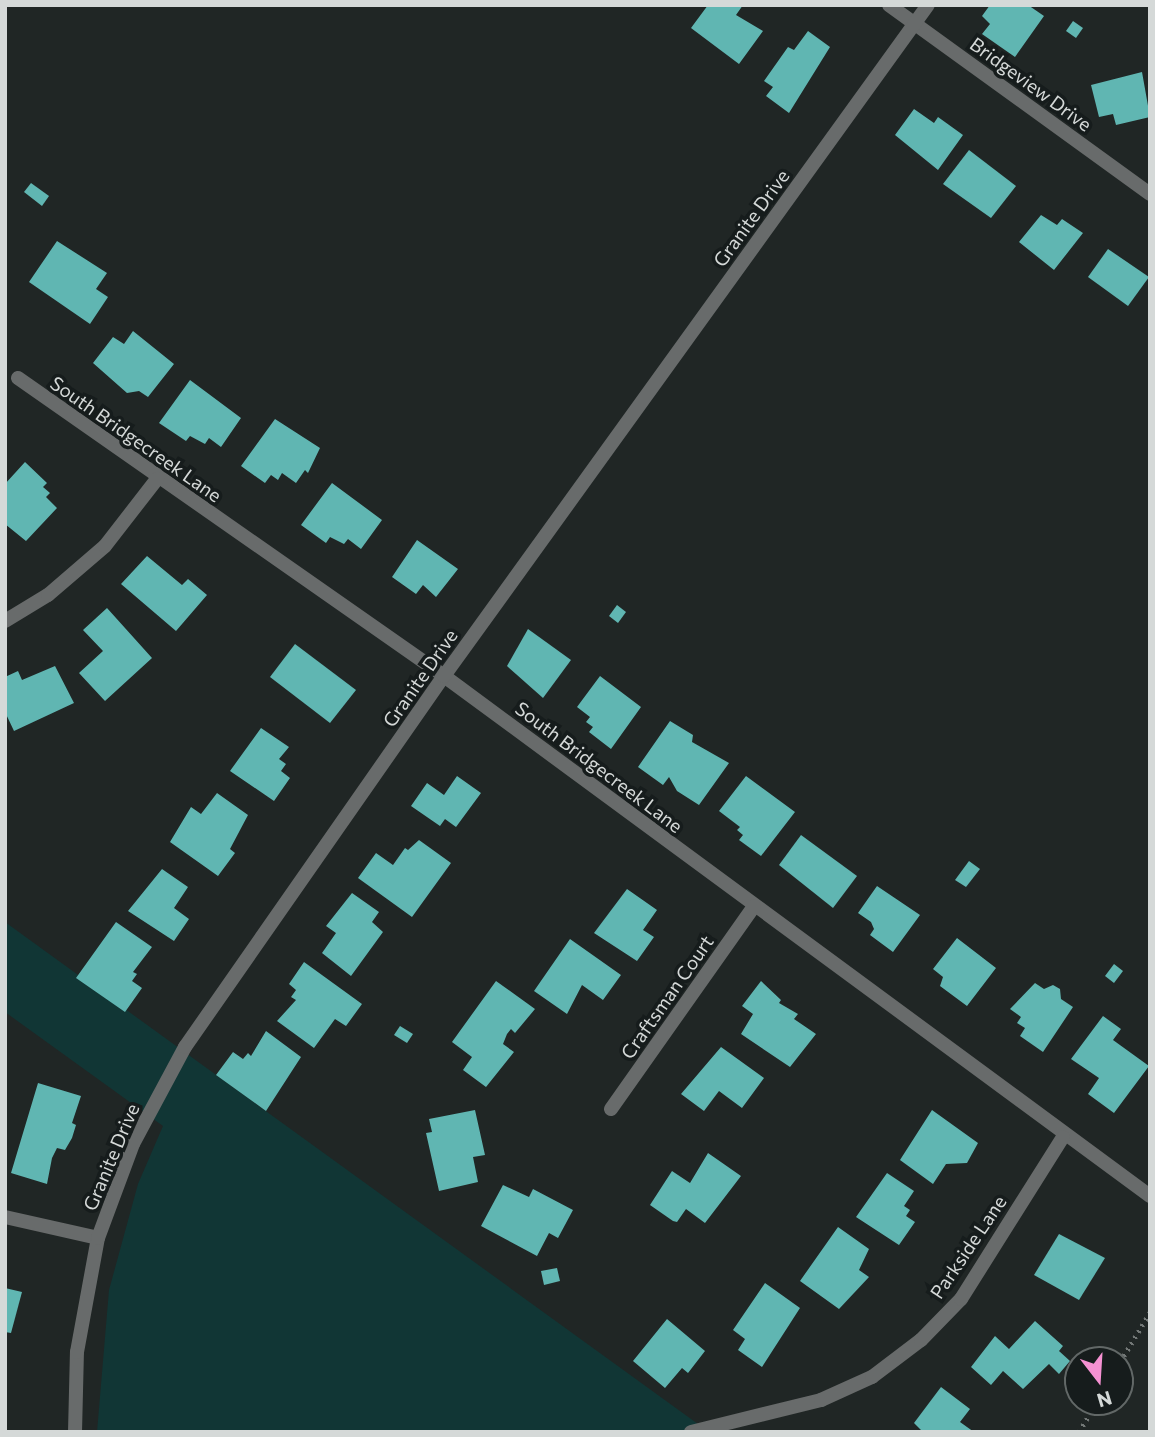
<!DOCTYPE html>
<style>
body{margin:0}
#map{position:relative;width:1155px;height:1437px;overflow:hidden;background:#202625;font-family:Commissioner,sans-serif}
div>[style]{position:absolute}
[style*='--x']{left:calc(var(--x)*1px);top:calc(var(--y)*1px);width:calc(var(--w)*1px);rotate:calc(var(--a)*1deg)}
.green>*{inset:0;background:#113635}
.building>*{inset:0;background:#60b6b2}
.path>*{height:4.5px;margin-top:-2.25px;transform-origin:0;background:repeating-linear-gradient(90deg,#737877 0 2px,transparent 0 7px)}
.minor>*{height:14px;margin:-7px;padding:0 7px;transform-origin:7px;border-radius:7px;background:#686b6b}
span{translate:-50% -50%;white-space:nowrap;text-align:center;line-height:1.15;-webkit-text-stroke:7px #161c1c;paint-order:stroke}
.street-label{font-size:19px;color:#d5d9d8}
.frame{position:absolute;inset:0;border:7px solid #d5d9d8;pointer-events:none}
.north{position:absolute;left:1064px;top:1346px;width:70px;height:70px;box-sizing:border-box;background:#161c1c;border:2px solid #626867;border-radius:50%;rotate:163deg;font-size:19px;font-weight:700;line-height:28px;text-align:center;color:#d5d9d8}
.north::after{content:'';display:block;margin:auto;width:24px;height:32px;background:#f591d2;clip-path:polygon(50% 0,100% 100%,50% 72%,0 100%)}
</style>
<div id="map">
<div class="green">
<div style="clip-path:polygon(5px 922px,709px 1432px,97px 1432px,109px 1290px,138px 1184px,163px 1126px,5px 1012px)"></div>
</div>
<div class="building">
<div style="clip-path:polygon(708px 5px,743px 5px,736px 15px,763px 31px,739px 64px,691px 28px)"></div>
<div style="clip-path:polygon(990px 5px,1028px 5px,1044px 16px,1015px 57px,982px 34px,990px 24px,982px 16px)"></div>
<div style="clip-path:polygon(1073px 21px,1083px 28px,1076px 38px,1066px 31px)"></div>
<div style="clip-path:polygon(808px 31px,830px 47px,789px 113px,766px 96px,773px 87px,764px 81px,788px 47px,794px 50px)"></div>
<div style="clip-path:polygon(1142px 72px,1150px 117px,1116px 125px,1113px 114px,1099px 117px,1091px 85px)"></div>
<div style="clip-path:polygon(914px 109px,934px 123px,938px 117px,963px 135px,938px 170px,895px 135px)"></div>
<div style="clip-path:polygon(969px 150px,1016px 186px,991px 218px,943px 184px)"></div>
<div style="clip-path:polygon(31px 183px,49px 196px,42px 206px,24px 192px)"></div>
<div style="clip-path:polygon(1041px 215px,1057px 225px,1062px 219px,1083px 233px,1054px 270px,1019px 242px)"></div>
<div style="clip-path:polygon(57px 241px,107px 273px,96px 289px,108px 297px,90px 324px,29px 282px)"></div>
<div style="clip-path:polygon(1108px 249px,1149px 277px,1128px 306px,1088px 277px)"></div>
<div style="clip-path:polygon(133px 331px,174px 364px,148px 397px,139px 391px,127px 393px,93px 363px,113px 337px,124px 344px)"></div>
<div style="clip-path:polygon(190px 380px,241px 418px,221px 447px,209px 438px,205px 444px,190px 436px,186px 441px,159px 423px)"></div>
<div style="clip-path:polygon(275px 419px,320px 448px,308px 473px,305px 470px,296px 483px,282px 473px,278px 480px,271px 475px,265px 483px,241px 466px)"></div>
<div style="clip-path:polygon(25px 462px,47px 483px,43px 487px,50px 493px,46px 497px,57px 508px,26px 541px,5px 524px,5px 484px)"></div>
<div style="clip-path:polygon(332px 483px,382px 520px,361px 549px,348px 539px,344px 544px,330px 537px,326px 543px,301px 525px)"></div>
<div style="clip-path:polygon(417px 540px,458px 569px,436px 597px,423px 585px,416px 594px,392px 577px)"></div>
<div style="clip-path:polygon(147px 556px,182px 585px,188px 579px,207px 595px,176px 631px,121px 584px)"></div>
<div style="clip-path:polygon(617px 605px,626px 612px,618px 623px,609px 616px)"></div>
<div style="clip-path:polygon(107px 608px,152px 658px,105px 701px,79px 673px,103px 651px,83px 630px)"></div>
<div style="clip-path:polygon(528px 629px,571px 660px,543px 698px,507px 666px)"></div>
<div style="clip-path:polygon(295px 644px,356px 690px,330px 723px,270px 677px)"></div>
<div style="clip-path:polygon(55px 666px,74px 703px,14px 731px,5px 712px,5px 677px,18px 671px,22px 680px)"></div>
<div style="clip-path:polygon(600px 676px,641px 707px,611px 749px,589px 732px,593px 727px,586px 722px,590px 717px,577px 707px)"></div>
<div style="clip-path:polygon(670px 721px,693px 735px,692px 742px,729px 763px,699px 805px,677px 791px,669px 777px,663px 785px,638px 767px)"></div>
<div style="clip-path:polygon(261px 728px,289px 747px,279px 759px,286px 764px,281px 771px,290px 778px,274px 801px,230px 771px)"></div>
<div style="clip-path:polygon(457px 776px,481px 793px,456px 827px,445px 819px,440px 826px,411px 806px,427px 783px,444px 795px)"></div>
<div style="clip-path:polygon(746px 776px,795px 812px,761px 856px,739px 840px,743px 835px,737px 830px,740px 827px,719px 811px)"></div>
<div style="clip-path:polygon(217px 793px,248px 815px,230px 849px,235px 853px,218px 876px,170px 842px,191px 807px,201px 814px)"></div>
<div style="clip-path:polygon(801px 835px,857px 876px,833px 908px,779px 865px)"></div>
<div style="clip-path:polygon(419px 840px,451px 863px,412px 917px,358px 878px,376px 853px,393px 865px,405px 848px,408px 850px)"></div>
<div style="clip-path:polygon(969px 861px,980px 869px,966px 887px,955px 880px)"></div>
<div style="clip-path:polygon(162px 869px,188px 887px,174px 908px,189px 919px,174px 941px,128px 911px)"></div>
<div style="clip-path:polygon(877px 886px,920px 915px,893px 952px,870px 935px,874px 929px,871px 922px,858px 913px)"></div>
<div style="clip-path:polygon(627px 889px,657px 910px,643px 930px,654px 937px,637px 961px,594px 933px)"></div>
<div style="clip-path:polygon(352px 893px,379px 912px,372px 922px,383px 932px,351px 976px,322px 953px,336px 933px,326px 926px)"></div>
<div style="clip-path:polygon(116px 922px,152px 947px,133px 972px,137px 974px,132px 981px,142px 988px,125px 1012px,76px 978px)"></div>
<div style="clip-path:polygon(957px 938px,996px 968px,967px 1006px,940px 986px,943px 977px,933px 969px)"></div>
<div style="clip-path:polygon(570px 939px,621px 975px,603px 1000px,582px 985px,567px 1014px,534px 991px)"></div>
<div style="clip-path:polygon(304px 962px,362px 1004px,346px 1026px,335px 1019px,314px 1048px,277px 1021px,296px 1000px,291px 997px,296px 990px,289px 984px)"></div>
<div style="clip-path:polygon(1114px 964px,1123px 971px,1114px 983px,1105px 976px)"></div>
<div style="clip-path:polygon(496px 981px,535px 1009px,515px 1033px,511px 1029px,507px 1034px,503px 1044px,514px 1052px,486px 1087px,463px 1070px,472px 1057px,452px 1042px)"></div>
<div style="clip-path:polygon(761px 981px,781px 1000px,779px 1003px,798px 1014px,794px 1019px,816px 1034px,790px 1067px,741px 1034px,753px 1014px,742px 1006px)"></div>
<div style="clip-path:polygon(1035px 983px,1044px 989px,1053px 985px,1060px 989px,1061px 999px,1073px 1007px,1043px 1052px,1020px 1036px,1025px 1028px,1017px 1023px,1021px 1017px,1010px 1009px)"></div>
<div style="clip-path:polygon(1103px 1016px,1121px 1029px,1113px 1040px,1149px 1066px,1114px 1113px,1088px 1094px,1099px 1078px,1071px 1059px)"></div>
<div style="clip-path:polygon(400px 1026px,413px 1034px,407px 1043px,394px 1035px)"></div>
<div style="clip-path:polygon(266px 1031px,301px 1057px,266px 1111px,216px 1075px,233px 1052px,243px 1059px,248px 1053px,251px 1056px)"></div>
<div style="clip-path:polygon(721px 1047px,764px 1078px,742px 1108px,719px 1091px,704px 1111px,681px 1094px)"></div>
<div style="clip-path:polygon(38px 1083px,81px 1096px,72px 1123px,76px 1125px,72px 1138px,65px 1150px,57px 1148px,52px 1158px,47px 1184px,11px 1173px)"></div>
<div style="clip-path:polygon(475px 1110px,485px 1155px,473px 1157px,478px 1182px,439px 1191px,426px 1133px,432px 1132px,429px 1119px)"></div>
<div style="clip-path:polygon(932px 1110px,978px 1143px,967px 1163px,946px 1164px,933px 1184px,900px 1160px)"></div>
<div style="clip-path:polygon(708px 1153px,741px 1176px,705px 1223px,686px 1209px,677px 1222px,673px 1221px,650px 1205px,672px 1171px,690px 1183px)"></div>
<div style="clip-path:polygon(887px 1173px,914px 1191px,904px 1206px,910px 1210px,906px 1216px,915px 1222px,899px 1245px,856px 1217px)"></div>
<div style="clip-path:polygon(503px 1185px,529px 1197px,533px 1189px,573px 1210px,558px 1238px,549px 1233px,537px 1256px,481px 1226px)"></div>
<div style="clip-path:polygon(838px 1227px,869px 1249px,859px 1270px,869px 1277px,839px 1309px,800px 1281px)"></div>
<div style="clip-path:polygon(1059px 1234px,1105px 1258px,1079px 1300px,1034px 1275px)"></div>
<div style="clip-path:polygon(557px 1268px,560px 1281px,544px 1285px,541px 1271px)"></div>
<div style="clip-path:polygon(765px 1283px,800px 1308px,762px 1367px,738px 1350px,745px 1339px,733px 1330px)"></div>
<div style="clip-path:polygon(5px 1288px,22px 1292px,11px 1333px,5px 1332px)"></div>
<div style="clip-path:polygon(667px 1319px,705px 1351px,688px 1373px,682px 1368px,665px 1388px,633px 1361px)"></div>
<div style="clip-path:polygon(1035px 1321px,1063px 1346px,1059px 1351px,1070px 1361px,1059px 1374px,1049px 1364px,1023px 1389px,1003px 1371px,991px 1385px,971px 1367px,995px 1336px,1009px 1349px)"></div>
<div style="clip-path:polygon(941px 1387px,970px 1409px,960px 1422px,974px 1432px,923px 1432px,914px 1423px)"></div>
</div>
<div class="path">
<div style="--x:1120;--y:1362;--w:58;--a:-59"></div>
<div style="--x:1079;--y:1432;--w:34;--a:-60"></div>
</div>
<div class="minor">
<div style="--x:889;--y:5;--w:322;--a:35.9"></div>
<div style="--x:18;--y:378;--w:520;--a:34.97"></div>
<div style="--x:444;--y:676;--w:877;--a:36.37"></div>
<div style="--x:5;--y:621;--w:50;--a:-31.2"></div>
<div style="--x:48;--y:595;--w:75;--a:-40.7"></div>
<div style="--x:105;--y:546;--w:85;--a:-52.2"></div>
<div style="--x:611;--y:1109;--w:248;--a:-54.8"></div>
<div style="--x:5;--y:1217;--w:95;--a:12.7"></div>
<div style="--x:75;--y:1432;--w:80;--a:-88.6"></div>
<div style="--x:77;--y:1352;--w:116;--a:-79.6"></div>
<div style="--x:98;--y:1238;--w:100;--a:-69.6"></div>
<div style="--x:133;--y:1144;--w:110;--a:-61.8"></div>
<div style="--x:185;--y:1047;--w:452;--a:-55.1"></div>
<div style="--x:444;--y:676;--w:827;--a:-54.2"></div>
<div style="--x:691;--y:1432;--w:134;--a:-13.8"></div>
<div style="--x:821;--y:1400;--w:56;--a:-24.3"></div>
<div style="--x:872;--y:1377;--w:61;--a:-37.1"></div>
<div style="--x:921;--y:1340;--w:57;--a:-45.7"></div>
<div style="--x:961;--y:1299;--w:191;--a:-57.8"></div>
</div>
<div class="street-label">
<span style="left:1031px;top:84px;rotate:36deg">Bridgeview Drive</span>
<span style="left:751px;top:218px;rotate:-54deg">Granite Drive</span>
<span style="left:136px;top:439px;rotate:35deg">South Bridgecreek Lane</span>
<span style="left:420px;top:678px;rotate:-55deg">Granite Drive</span>
<span style="left:599px;top:767px;rotate:37deg">South Bridgecreek Lane</span>
<span style="left:667px;top:997px;rotate:-55deg">Craftsman Court</span>
<span style="left:111px;top:1157px;rotate:-67deg">Granite Drive</span>
<span style="left:968px;top:1247px;rotate:-56deg">Parkside Lane</span>
</div>
<div class="frame"></div>
<div class="north">N</div>
</div>
